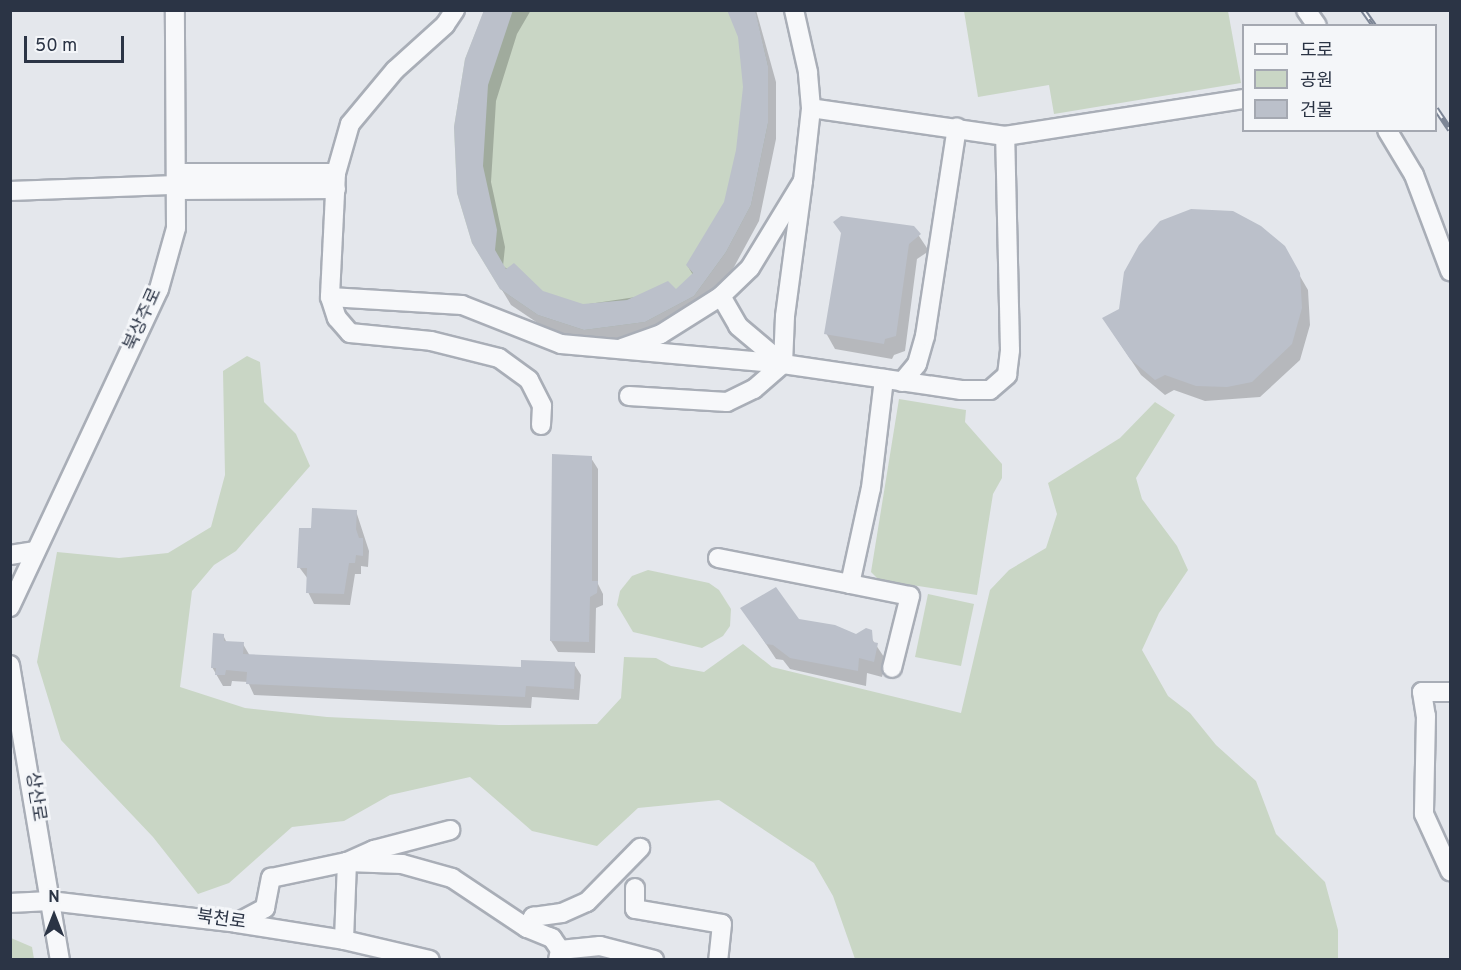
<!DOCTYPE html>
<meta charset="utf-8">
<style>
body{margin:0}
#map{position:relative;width:1461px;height:970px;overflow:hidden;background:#e4e7ec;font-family:Overpass,"Noto Sans KR",sans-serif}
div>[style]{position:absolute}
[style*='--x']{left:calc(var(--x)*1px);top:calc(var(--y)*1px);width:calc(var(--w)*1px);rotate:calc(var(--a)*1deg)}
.green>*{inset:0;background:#c9d6c5}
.shadow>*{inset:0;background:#0003}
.building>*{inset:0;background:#bbc0ca}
.roads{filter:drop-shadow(2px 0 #a9aeb7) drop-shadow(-2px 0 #a9aeb7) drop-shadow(0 2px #a9aeb7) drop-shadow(0 -2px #a9aeb7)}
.minor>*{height:18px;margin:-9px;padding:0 9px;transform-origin:9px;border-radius:9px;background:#f7f8fa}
.rail>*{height:6px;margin-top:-3px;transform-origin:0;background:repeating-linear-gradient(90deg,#f4f6f9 0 11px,#7d8696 0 22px);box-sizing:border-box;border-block:2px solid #7d8696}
span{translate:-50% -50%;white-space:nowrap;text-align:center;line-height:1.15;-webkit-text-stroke:6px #f4f6f9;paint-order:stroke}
.street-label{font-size:18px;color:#2b3445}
.frame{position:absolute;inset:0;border:12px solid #2b3445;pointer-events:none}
.legend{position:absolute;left:1242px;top:24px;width:195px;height:108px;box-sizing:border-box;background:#f4f6f9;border:2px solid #a4a8b1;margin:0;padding:8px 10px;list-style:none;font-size:18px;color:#2b3445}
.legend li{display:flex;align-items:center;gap:12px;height:30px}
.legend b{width:30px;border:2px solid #a4a8b1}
.north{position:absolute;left:24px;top:886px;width:60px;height:60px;-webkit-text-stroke:4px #f4f6f9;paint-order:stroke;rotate:0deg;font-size:16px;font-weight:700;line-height:24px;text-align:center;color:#2b3445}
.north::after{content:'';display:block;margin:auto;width:21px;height:27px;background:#2b3445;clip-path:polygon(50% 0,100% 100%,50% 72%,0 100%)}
.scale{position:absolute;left:24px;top:36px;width:100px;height:27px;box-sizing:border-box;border:3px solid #2b3445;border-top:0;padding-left:8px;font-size:18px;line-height:21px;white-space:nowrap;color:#2b3445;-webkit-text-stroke:4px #f4f6f9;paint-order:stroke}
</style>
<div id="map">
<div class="green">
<div style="clip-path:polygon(484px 11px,755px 11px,768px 66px,768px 123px,751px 205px,726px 252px,694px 296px,645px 322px,584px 330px,538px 315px,500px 289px,472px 243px,457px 193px,454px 127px,465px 59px)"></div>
<div style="clip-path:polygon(964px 11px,1228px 11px,1241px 83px,1054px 114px,1049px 85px,978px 97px)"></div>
<div style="clip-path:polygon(247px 356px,260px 362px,264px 402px,296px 434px,310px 466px,236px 551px,214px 565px,192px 591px,180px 687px,245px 708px,327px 717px,499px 725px,597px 724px,621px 698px,624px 657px,656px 658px,671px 666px,704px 672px,743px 644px,772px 667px,961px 713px,990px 590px,1009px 570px,1046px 548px,1057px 514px,1048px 483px,1120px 438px,1155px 402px,1175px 415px,1136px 478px,1142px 499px,1177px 546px,1188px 570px,1159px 613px,1142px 650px,1168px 696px,1190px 713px,1216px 745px,1256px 781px,1276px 834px,1325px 882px,1338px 930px,1338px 959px,855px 959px,833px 896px,814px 863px,719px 800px,638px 808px,597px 846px,532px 831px,470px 777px,390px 795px,344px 821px,292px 827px,229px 883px,198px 894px,153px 837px,61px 740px,37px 662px,57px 552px,119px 558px,168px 553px,211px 527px,225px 475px,223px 371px)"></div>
<div style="clip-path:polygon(899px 399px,966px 410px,965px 422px,1002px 464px,1002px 478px,993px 494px,977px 595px,879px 580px,871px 572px)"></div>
<div style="clip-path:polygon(648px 570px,709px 583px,719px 590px,731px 609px,730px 626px,723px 636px,702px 648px,633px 632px,617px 605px,620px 591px,632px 576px)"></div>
<div style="clip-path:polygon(928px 594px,974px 604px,961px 666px,915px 657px)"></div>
<div style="clip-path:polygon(11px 938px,32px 947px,34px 959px,11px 959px)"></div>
</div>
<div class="shadow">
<div style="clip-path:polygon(489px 10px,531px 10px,517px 34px,496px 101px,491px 182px,505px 247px,503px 266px,542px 292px,582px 305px,676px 291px,693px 275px,687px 265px,725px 203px,738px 150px,744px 87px,739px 36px,728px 10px,756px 10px,776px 82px,776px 139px,759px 221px,734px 267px,703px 312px,654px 337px,593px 345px,548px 330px,511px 305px,473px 242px)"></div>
<div style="clip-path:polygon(913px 227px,929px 251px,917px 259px,905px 351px,894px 355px,892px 359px,835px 349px,826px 333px)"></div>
<div style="clip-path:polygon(1283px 247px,1308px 290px,1310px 325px,1300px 360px,1260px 397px,1205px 401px,1174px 390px,1165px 395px,1141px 375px,1113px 333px)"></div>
<div style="clip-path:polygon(591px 458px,598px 469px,598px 584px,603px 594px,603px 605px,596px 608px,595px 653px,558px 652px,551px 641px)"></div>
<div style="clip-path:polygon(356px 511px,369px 551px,368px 567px,361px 566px,361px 574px,355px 574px,350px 605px,314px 604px,308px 592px,308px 579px,299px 567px,313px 530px)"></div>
<div style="clip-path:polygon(742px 608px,856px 636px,866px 630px,886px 660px,882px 677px,867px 673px,866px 686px,790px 669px,783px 660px,776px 659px)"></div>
<div style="clip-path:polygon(223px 635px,227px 643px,243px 644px,250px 656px,522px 669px,574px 664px,581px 675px,579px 700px,532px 697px,531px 708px,254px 695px,248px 682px,232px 681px,231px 686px,223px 686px,212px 667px)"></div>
</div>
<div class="building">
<div style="clip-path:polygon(484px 10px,513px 10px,488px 85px,483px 166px,497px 230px,495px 250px,506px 269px,514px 263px,543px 291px,583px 304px,627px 300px,668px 281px,676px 289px,693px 273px,686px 265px,724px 202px,736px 150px,743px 87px,738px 37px,727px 10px,755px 10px,768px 66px,768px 123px,751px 205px,726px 252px,694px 296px,645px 322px,584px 330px,538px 315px,500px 289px,472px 243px,457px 193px,454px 127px,465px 59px)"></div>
<div style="clip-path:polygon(1191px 209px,1233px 211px,1261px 226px,1285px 246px,1300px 273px,1302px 308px,1292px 344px,1252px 382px,1227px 387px,1196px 386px,1165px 375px,1155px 380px,1130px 359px,1102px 318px,1119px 309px,1124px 272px,1139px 245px,1160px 221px)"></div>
<div style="clip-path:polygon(841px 216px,914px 226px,921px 234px,909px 244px,896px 336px,885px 339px,884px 344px,824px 334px,841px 233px,833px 222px)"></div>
<div style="clip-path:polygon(552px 454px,592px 456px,592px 581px,598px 581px,597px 593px,590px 597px,589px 642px,550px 641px)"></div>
<div style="clip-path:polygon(312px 508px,357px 510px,356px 529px,359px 538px,363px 538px,363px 556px,356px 555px,355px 563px,349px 563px,344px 594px,306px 593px,307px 568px,297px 568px,299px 528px,311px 528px)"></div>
<div style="clip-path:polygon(776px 587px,799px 619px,835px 625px,856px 634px,866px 628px,872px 630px,873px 642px,878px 643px,874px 662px,859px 658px,858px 671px,790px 658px,773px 645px,766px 644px,740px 608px)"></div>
<div style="clip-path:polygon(213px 633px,224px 634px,224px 641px,244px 642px,243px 654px,521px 667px,521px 660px,575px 662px,574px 689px,526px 686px,525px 697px,246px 684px,247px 672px,226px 670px,225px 675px,215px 675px,216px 668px,211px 668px)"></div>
</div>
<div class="roads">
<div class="minor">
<div style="--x:455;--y:10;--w:18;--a:124"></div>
<div style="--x:445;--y:25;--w:67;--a:138"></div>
<div style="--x:395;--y:70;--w:70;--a:129.8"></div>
<div style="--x:350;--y:124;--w:51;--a:105.9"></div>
<div style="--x:336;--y:173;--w:124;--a:92.8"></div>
<div style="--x:330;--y:297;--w:132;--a:3.5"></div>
<div style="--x:462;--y:305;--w:106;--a:21.5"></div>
<div style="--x:561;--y:344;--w:223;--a:5.1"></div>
<div style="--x:783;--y:364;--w:180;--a:8.3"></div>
<div style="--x:961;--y:390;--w:29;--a:0"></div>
<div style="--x:990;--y:390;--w:23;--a:-41"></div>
<div style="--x:1007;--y:375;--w:25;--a:-83"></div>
<div style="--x:1010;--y:350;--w:214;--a:-91.3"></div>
<div style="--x:1005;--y:136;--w:196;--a:-171.8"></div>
<div style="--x:811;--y:108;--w:36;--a:-95"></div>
<div style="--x:808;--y:72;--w:64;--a:-102.7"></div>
<div style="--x:1306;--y:10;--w:19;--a:55"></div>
<div style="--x:1387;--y:130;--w:52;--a:59"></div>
<div style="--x:1414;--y:175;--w:103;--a:69.4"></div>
<div style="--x:1005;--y:136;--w:242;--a:-8.8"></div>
<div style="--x:177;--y:173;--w:159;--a:0"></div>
<div style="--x:177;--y:190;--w:159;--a:-0.4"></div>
<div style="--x:10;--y:191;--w:167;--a:-2.1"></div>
<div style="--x:721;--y:296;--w:34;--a:60"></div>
<div style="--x:738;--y:326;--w:57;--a:40.1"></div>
<div style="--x:330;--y:297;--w:22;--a:72"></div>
<div style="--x:337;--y:318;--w:20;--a:49"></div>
<div style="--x:350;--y:333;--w:81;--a:5.6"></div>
<div style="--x:431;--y:341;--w:70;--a:14"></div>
<div style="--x:499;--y:358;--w:37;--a:36"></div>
<div style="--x:529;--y:380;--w:29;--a:63"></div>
<div style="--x:542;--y:406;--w:19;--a:93"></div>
<div style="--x:622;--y:348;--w:41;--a:-19.7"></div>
<div style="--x:661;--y:334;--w:71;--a:-32.3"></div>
<div style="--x:721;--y:296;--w:40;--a:-44"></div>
<div style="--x:750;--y:268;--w:102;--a:-58.7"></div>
<div style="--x:803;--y:181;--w:73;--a:-83.7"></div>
<div style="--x:902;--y:382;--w:23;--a:-50"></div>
<div style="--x:917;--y:364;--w:29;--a:-74"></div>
<div style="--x:925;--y:336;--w:211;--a:-81.3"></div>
<div style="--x:629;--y:396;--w:98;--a:3.5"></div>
<div style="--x:727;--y:402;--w:30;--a:-26"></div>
<div style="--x:754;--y:389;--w:38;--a:-41"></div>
<div style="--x:783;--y:364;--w:48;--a:-87.6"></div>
<div style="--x:785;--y:316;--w:136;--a:-82.4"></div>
<div style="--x:10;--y:555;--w:26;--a:-9"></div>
<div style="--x:718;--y:558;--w:135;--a:11.1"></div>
<div style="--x:850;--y:584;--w:98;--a:-77.7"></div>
<div style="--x:871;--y:488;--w:110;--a:-83.2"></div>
<div style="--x:850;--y:584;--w:61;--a:11.3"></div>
<div style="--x:910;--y:596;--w:74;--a:104"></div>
<div style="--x:10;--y:607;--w:351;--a:-64.9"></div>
<div style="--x:159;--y:289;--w:63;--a:-74.4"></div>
<div style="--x:176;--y:228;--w:218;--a:-90.3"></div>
<div style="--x:10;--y:665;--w:299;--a:80.4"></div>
<div style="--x:1450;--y:692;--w:28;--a:180"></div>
<div style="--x:1422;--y:692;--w:24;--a:81"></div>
<div style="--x:1426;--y:716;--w:98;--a:91.2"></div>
<div style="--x:1424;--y:814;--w:63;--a:65.5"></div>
<div style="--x:635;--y:888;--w:21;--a:90"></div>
<div style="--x:635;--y:909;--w:88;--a:9.8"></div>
<div style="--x:722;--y:924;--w:36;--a:96"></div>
<div style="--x:10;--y:903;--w:40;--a:-2.9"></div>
<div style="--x:50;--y:901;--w:188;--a:6.7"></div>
<div style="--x:237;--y:923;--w:108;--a:9"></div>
<div style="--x:344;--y:940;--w:88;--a:13.1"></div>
<div style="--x:237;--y:923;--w:32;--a:-28"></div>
<div style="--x:265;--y:908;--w:31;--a:-79"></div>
<div style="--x:271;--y:878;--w:78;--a:-11.9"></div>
<div style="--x:347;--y:862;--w:30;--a:-24"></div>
<div style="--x:374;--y:850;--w:79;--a:-14.7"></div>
<div style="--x:527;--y:928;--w:13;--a:-61"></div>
<div style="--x:533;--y:917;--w:29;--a:-8"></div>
<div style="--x:562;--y:913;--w:27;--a:-24"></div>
<div style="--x:587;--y:902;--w:76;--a:-45.5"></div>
<div style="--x:344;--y:940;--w:78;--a:-87.8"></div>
<div style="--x:347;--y:862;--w:55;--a:2.1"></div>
<div style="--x:402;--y:864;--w:52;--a:15.6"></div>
<div style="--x:452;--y:878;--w:90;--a:33.7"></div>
<div style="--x:527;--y:928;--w:27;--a:22"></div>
<div style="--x:552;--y:938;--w:14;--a:56"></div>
<div style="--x:560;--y:950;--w:10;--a:101"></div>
<div style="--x:560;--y:950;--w:40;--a:-5.7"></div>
<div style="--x:600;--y:946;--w:56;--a:14.5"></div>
</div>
</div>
<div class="rail">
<div style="--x:1363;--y:10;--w:19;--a:55"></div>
<div style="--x:1436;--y:109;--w:25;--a:56"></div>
</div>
<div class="street-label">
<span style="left:144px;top:320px;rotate:-66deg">북상주로</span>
<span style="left:34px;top:797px;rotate:81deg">상산로</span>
<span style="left:221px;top:921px;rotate:8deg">북천로</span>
</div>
<div class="frame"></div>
<ul class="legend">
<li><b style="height:8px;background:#f7f8fa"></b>도로</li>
<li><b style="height:16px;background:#c9d6c5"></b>공원</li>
<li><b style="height:16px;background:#bbc0ca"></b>건물</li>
</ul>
<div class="north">N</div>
<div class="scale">50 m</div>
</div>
